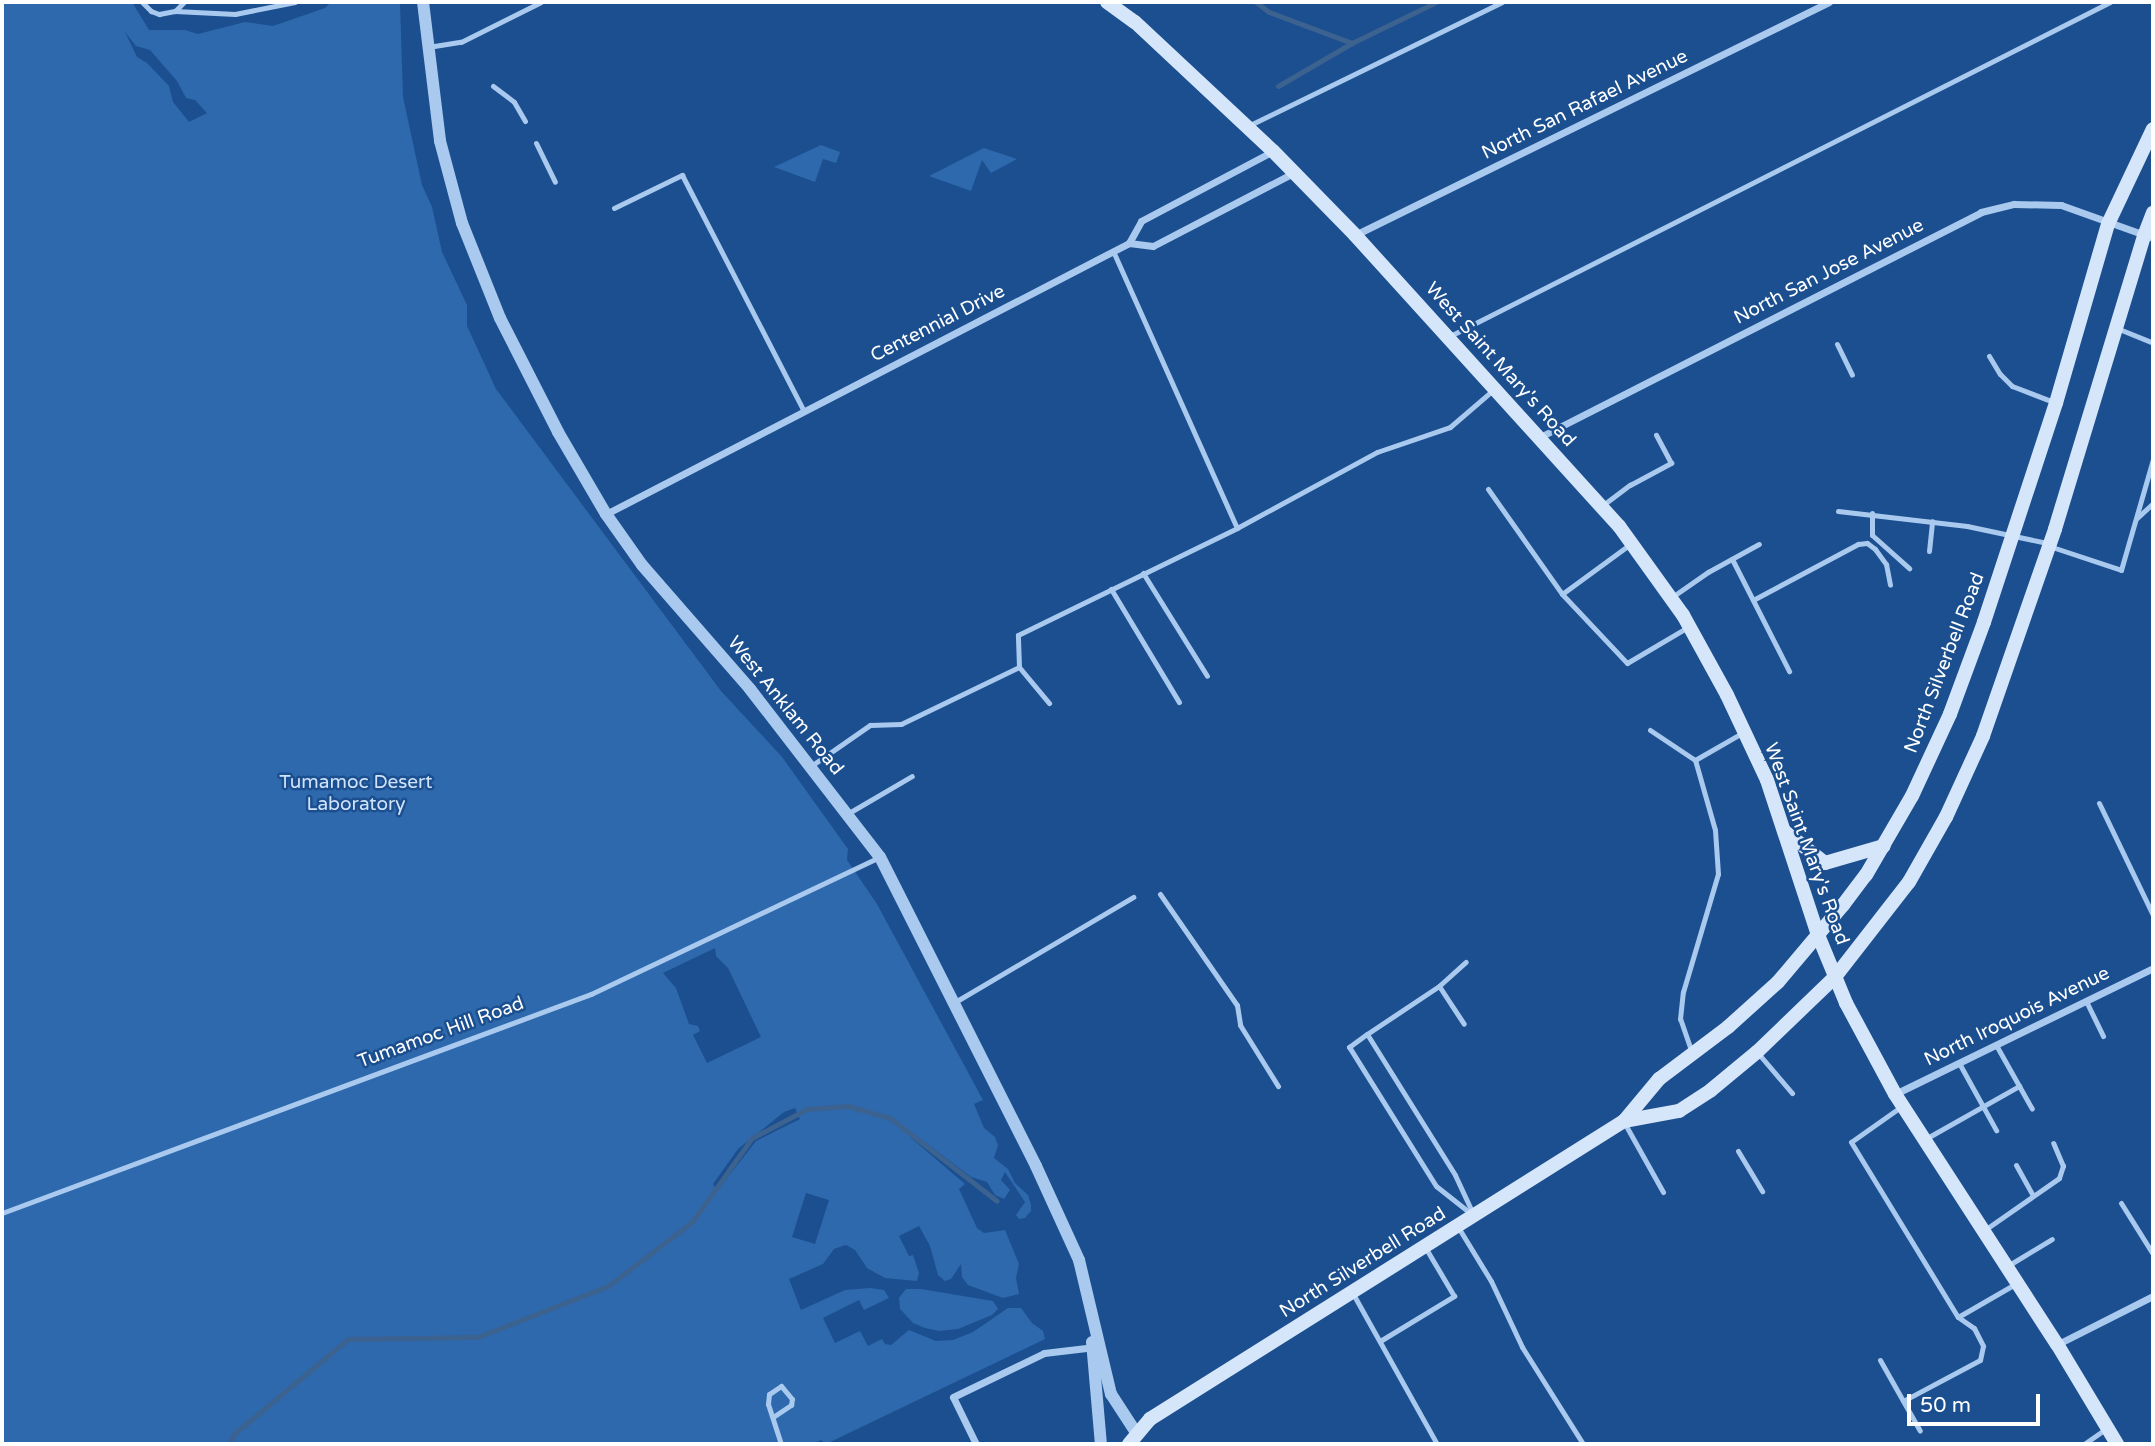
<!DOCTYPE html>
<style>
body{margin:0}
#map{position:relative;width:2155px;height:1446px;overflow:hidden;background:#1b4f8f;font-family:"Varela Round",sans-serif}
div>[style]{position:absolute}
[style*='--x']{left:calc(var(--x)*1px);top:calc(var(--y)*1px);width:calc(var(--w)*1px);rotate:calc(var(--a)*1deg)}
.green>*{inset:0;background:#2e69ad}
.stream>*{height:5px;margin:-2.5px;padding:0 2.5px;transform-origin:2.5px;border-radius:2.5px;background:#3c6290}
.service>*{height:5px;margin:-2.5px;padding:0 2.5px;transform-origin:2.5px;border-radius:2.5px;background:#a9c9ee}
.minor>*{height:7px;margin:-3.5px;padding:0 3.5px;transform-origin:3.5px;border-radius:3.5px;background:#a9c9ee}
.tertiary>*{height:12px;margin:-6px;padding:0 6px;transform-origin:6px;border-radius:6px;background:#a9c9ee}
.secondary>*{height:14px;margin:-7px;padding:0 7px;transform-origin:7px;border-radius:7px;background:#d6e6fa}
span{translate:-50% -50%;white-space:nowrap;text-align:center;line-height:1.15;-webkit-text-stroke:5px #1b4f8f;paint-order:stroke}
.street-label{font-size:19px;color:#fff}
.park-label{font-size:19px;color:#cfe3fa}
.frame{position:absolute;inset:0;border:4px solid #fff;pointer-events:none}
.scale{position:absolute;left:1907px;top:1394px;width:133px;height:32px;box-sizing:border-box;border:4px solid #fff;border-top:0;padding-left:9px;font-size:21px;line-height:24px;white-space:nowrap;color:#fff;-webkit-text-stroke:5px #1b4f8f;paint-order:stroke}
</style>
<div id="map">
<div class="green">
<div style="clip-path:polygon(evenodd,2px 2px,132px 2px,149px 30px,185px 30px,198px 34px,245px 22px,273px 26px,325px 8px,331px 2px,400px 2px,403px 97px,422px 185px,432px 207px,442px 252px,467px 305px,467px 326px,496px 389px,721px 691px,782px 757px,848px 849px,847px 860px,877px 904px,983px 1100px,974px 1104px,984px 1128px,995px 1137px,998px 1145px,994px 1158px,1008px 1169px,1015px 1183px,1028px 1195px,1031px 1205px,1031px 1211px,1025px 1218px,1019px 1219px,1016px 1215px,1025px 1202px,1005px 1172px,1001px 1180px,1010px 1190px,1004px 1199px,995px 1195px,987px 1182px,971px 1177px,914px 1134px,910px 1137px,965px 1184px,959px 1189px,977px 1228px,984px 1233px,1005px 1230px,1019px 1264px,1016px 1278px,1019px 1294px,1003px 1298px,968px 1285px,962px 1277px,961px 1264px,951px 1279px,945px 1281px,938px 1275px,930px 1246px,919px 1226px,899px 1236px,909px 1256px,913px 1255px,919px 1273px,917px 1281px,885px 1278px,867px 1268px,855px 1250px,846px 1245px,834px 1249px,823px 1264px,789px 1279px,801px 1310px,845px 1290px,870px 1288px,884px 1290px,889px 1298px,864px 1310px,859px 1300px,823px 1318px,835px 1343px,860px 1331px,868px 1346px,882px 1339px,885px 1344px,891px 1345px,909px 1330px,936px 1341px,953px 1340px,973px 1332px,1008px 1308px,1021px 1308px,1032px 1323px,1043px 1331px,1045px 1339px,826px 1444px,821px 1440px,812px 1444px,2px 1444px,2px 2px,125px 32px,136px 46px,150px 50px,177px 81px,186px 98px,195px 100px,207px 113px,189px 122px,173px 102px,169px 86px,147px 63px,137px 57px,125px 32px,2px 2px,715px 948px,716px 956px,728px 968px,761px 1037px,707px 1063px,693px 1035px,700px 1031px,698px 1026px,689px 1024px,676px 988px,663px 973px,715px 948px,2px 2px,795px 1108px,800px 1119px,756px 1141px,717px 1191px,713px 1184px,738px 1149px,784px 1112px,795px 1108px,2px 2px,806px 1193px,829px 1200px,815px 1244px,792px 1237px,806px 1193px)"></div>
<div style="clip-path:polygon(821px 145px,840px 152px,836px 163px,823px 159px,815px 182px,774px 167px)"></div>
<div style="clip-path:polygon(984px 148px,1017px 159px,991px 173px,982px 160px,971px 191px,929px 176px)"></div>
<div style="clip-path:polygon(906px 1289px,921px 1289px,993px 1301px,998px 1309px,992px 1315px,958px 1329px,939px 1331px,925px 1328px,913px 1323px,900px 1309px,899px 1298px)"></div>
</div>
<div class="stream">
<div style="--x:1256;--y:2;--w:16;--a:38"></div>
<div style="--x:1269;--y:12;--w:89;--a:20.5"></div>
<div style="--x:1352;--y:43;--w:93;--a:-26"></div>
<div style="--x:1278;--y:86;--w:86;--a:-30.2"></div>
<div style="--x:228;--y:1444;--w:12;--a:-59"></div>
<div style="--x:234;--y:1434;--w:148;--a:-39.8"></div>
<div style="--x:348;--y:1339;--w:130;--a:-0.9"></div>
<div style="--x:478;--y:1337;--w:140;--a:-21.4"></div>
<div style="--x:608;--y:1286;--w:106;--a:-37.3"></div>
<div style="--x:692;--y:1222;--w:103;--a:-54.5"></div>
<div style="--x:752;--y:1138;--w:62;--a:-27.8"></div>
<div style="--x:807;--y:1109;--w:41;--a:-4.2"></div>
<div style="--x:848;--y:1106;--w:44;--a:15.9"></div>
<div style="--x:890;--y:1118;--w:135;--a:37.8"></div>
</div>
<div class="service">
<div style="--x:142;--y:2;--w:13;--a:45"></div>
<div style="--x:151;--y:11;--w:9;--a:21"></div>
<div style="--x:159;--y:14;--w:16;--a:-11"></div>
<div style="--x:175;--y:11;--w:13;--a:-45"></div>
<div style="--x:175;--y:11;--w:60;--a:2.9"></div>
<div style="--x:235;--y:14;--w:61;--a:-11.3"></div>
<div style="--x:428;--y:47;--w:33;--a:-9"></div>
<div style="--x:461;--y:42;--w:89;--a:-26.6"></div>
<div style="--x:493;--y:86;--w:26;--a:37"></div>
<div style="--x:514;--y:102;--w:22;--a:60"></div>
<div style="--x:1250;--y:125;--w:280;--a:-26"></div>
<div style="--x:536;--y:143;--w:43;--a:64"></div>
<div style="--x:614;--y:208;--w:76;--a:-25.9"></div>
<div style="--x:682;--y:175;--w:266;--a:62.7"></div>
<div style="--x:1113;--y:251;--w:303;--a:65.9"></div>
<div style="--x:2119;--y:329;--w:37;--a:22"></div>
<div style="--x:1448;--y:337;--w:742;--a:-26.84"></div>
<div style="--x:1837;--y:344;--w:34;--a:64"></div>
<div style="--x:1989;--y:356;--w:21;--a:59"></div>
<div style="--x:2000;--y:374;--w:17;--a:45"></div>
<div style="--x:2012;--y:386;--w:47;--a:21.1"></div>
<div style="--x:1488;--y:489;--w:128;--a:54.8"></div>
<div style="--x:1603;--y:505;--w:34;--a:-37"></div>
<div style="--x:1630;--y:485;--w:47;--a:-28.2"></div>
<div style="--x:1671;--y:463;--w:32;--a:-118"></div>
<div style="--x:1838;--y:511;--w:130;--a:6.6"></div>
<div style="--x:1967;--y:526;--w:82;--a:12"></div>
<div style="--x:1872;--y:513;--w:22;--a:90"></div>
<div style="--x:1872;--y:535;--w:50;--a:41.7"></div>
<div style="--x:2137;--y:518;--w:22;--a:-43"></div>
<div style="--x:1629;--y:545;--w:83;--a:143.8"></div>
<div style="--x:1562;--y:594;--w:95;--a:46.7"></div>
<div style="--x:1627;--y:663;--w:71;--a:-30.5"></div>
<div style="--x:2049;--y:546;--w:76;--a:18.4"></div>
<div style="--x:2121;--y:570;--w:116;--a:-73.9"></div>
<div style="--x:1929;--y:551;--w:30;--a:-84"></div>
<div style="--x:1732;--y:559;--w:126;--a:63"></div>
<div style="--x:1143;--y:573;--w:121;--a:58.1"></div>
<div style="--x:1111;--y:589;--w:132;--a:59"></div>
<div style="--x:1672;--y:597;--w:44;--a:-34.8"></div>
<div style="--x:1708;--y:572;--w:58;--a:-28.8"></div>
<div style="--x:1753;--y:600;--w:119;--a:-28.1"></div>
<div style="--x:1858;--y:544;--w:9;--a:-6"></div>
<div style="--x:1867;--y:543;--w:10;--a:37"></div>
<div style="--x:1875;--y:549;--w:19;--a:54"></div>
<div style="--x:1886;--y:564;--w:21;--a:79"></div>
<div style="--x:1019;--y:667;--w:47;--a:50.2"></div>
<div style="--x:1650;--y:730;--w:54;--a:33.7"></div>
<div style="--x:811;--y:766;--w:72;--a:-34.8"></div>
<div style="--x:870;--y:725;--w:31;--a:-2"></div>
<div style="--x:901;--y:724;--w:131;--a:-25.8"></div>
<div style="--x:1019;--y:667;--w:32;--a:-92"></div>
<div style="--x:1018;--y:635;--w:244;--a:-26"></div>
<div style="--x:1237;--y:528;--w:159;--a:-28.5"></div>
<div style="--x:1377;--y:452;--w:77;--a:-18.9"></div>
<div style="--x:1450;--y:427;--w:55;--a:-40.6"></div>
<div style="--x:2099;--y:803;--w:124;--a:64.3"></div>
<div style="--x:847;--y:814;--w:75;--a:-30.3"></div>
<div style="--x:1160;--y:894;--w:135;--a:55.3"></div>
<div style="--x:1237;--y:1005;--w:20;--a:81"></div>
<div style="--x:1240;--y:1025;--w:72;--a:58.1"></div>
<div style="--x:1439;--y:986;--w:45;--a:56.7"></div>
<div style="--x:2086;--y:1001;--w:39;--a:64"></div>
<div style="--x:955;--y:1002;--w:207;--a:-30.5"></div>
<div style="--x:1367;--y:1034;--w:166;--a:58"></div>
<div style="--x:1455;--y:1175;--w:45;--a:65.1"></div>
<div style="--x:1474;--y:1216;--w:48;--a:-141.7"></div>
<div style="--x:1436;--y:1186;--w:164;--a:-122"></div>
<div style="--x:1349;--y:1047;--w:22;--a:-36"></div>
<div style="--x:1367;--y:1034;--w:87;--a:-33.7"></div>
<div style="--x:1439;--y:986;--w:36;--a:-42"></div>
<div style="--x:1996;--y:1045;--w:73;--a:60.6"></div>
<div style="--x:1757;--y:1052;--w:54;--a:49.5"></div>
<div style="--x:1692;--y:1053;--w:36;--a:-109"></div>
<div style="--x:1680;--y:1019;--w:27;--a:-84"></div>
<div style="--x:1683;--y:992;--w:123;--a:-73.5"></div>
<div style="--x:1718;--y:874;--w:44;--a:-93.9"></div>
<div style="--x:1715;--y:830;--w:73;--a:-105.9"></div>
<div style="--x:1695;--y:760;--w:54;--a:-29.9"></div>
<div style="--x:1959;--y:1063;--w:77;--a:61.1"></div>
<div style="--x:1902;--y:1106;--w:62;--a:144.8"></div>
<div style="--x:1851;--y:1142;--w:205;--a:58.6"></div>
<div style="--x:1958;--y:1317;--w:19;--a:35"></div>
<div style="--x:1974;--y:1328;--w:20;--a:63"></div>
<div style="--x:1983;--y:1346;--w:14;--a:102"></div>
<div style="--x:1980;--y:1360;--w:87;--a:152"></div>
<div style="--x:1625;--y:1124;--w:78;--a:60.8"></div>
<div style="--x:1927;--y:1138;--w:106;--a:-29.5"></div>
<div style="--x:1738;--y:1151;--w:47;--a:59"></div>
<div style="--x:2016;--y:1165;--w:35;--a:61"></div>
<div style="--x:2121;--y:1203;--w:60;--a:57.9"></div>
<div style="--x:2;--y:1213;--w:628;--a:-20.4"></div>
<div style="--x:591;--y:994;--w:320;--a:-25.4"></div>
<div style="--x:1458;--y:1227;--w:63;--a:58.6"></div>
<div style="--x:1491;--y:1281;--w:73;--a:64.8"></div>
<div style="--x:1522;--y:1347;--w:115;--a:57.8"></div>
<div style="--x:1986;--y:1229;--w:89;--a:-34.9"></div>
<div style="--x:2059;--y:1178;--w:13;--a:-72"></div>
<div style="--x:2063;--y:1166;--w:25;--a:-113"></div>
<div style="--x:2009;--y:1265;--w:50;--a:-31.2"></div>
<div style="--x:1352;--y:1292;--w:174;--a:60.8"></div>
<div style="--x:1958;--y:1317;--w:68;--a:-30"></div>
<div style="--x:1380;--y:1341;--w:87;--a:-31.3"></div>
<div style="--x:1454;--y:1296;--w:57;--a:-120.6"></div>
<div style="--x:1880;--y:1360;--w:81;--a:60.6"></div>
<div style="--x:773;--y:1417;--w:22;--a:-34"></div>
<div style="--x:791;--y:1405;--w:6;--a:-81"></div>
<div style="--x:792;--y:1399;--w:17;--a:-130"></div>
<div style="--x:781;--y:1386;--w:14;--a:146"></div>
<div style="--x:769;--y:1394;--w:10;--a:96"></div>
<div style="--x:768;--y:1404;--w:42;--a:72"></div>
<div style="--x:2084;--y:1444;--w:28;--a:-35"></div>
</div>
<div class="minor">
<div style="--x:1355;--y:235;--w:528;--a:-26.18"></div>
<div style="--x:1129;--y:243;--w:24;--a:7"></div>
<div style="--x:1153;--y:246;--w:160;--a:-27.5"></div>
<div style="--x:1540;--y:437;--w:495;--a:-27"></div>
<div style="--x:1981;--y:212;--w:34;--a:-14"></div>
<div style="--x:2014;--y:204;--w:47;--a:1.2"></div>
<div style="--x:2061;--y:205;--w:98;--a:19.7"></div>
<div style="--x:606;--y:514;--w:589;--a:-27.39"></div>
<div style="--x:1129;--y:243;--w:25;--a:-61"></div>
<div style="--x:1141;--y:221;--w:149;--a:-27.9"></div>
<div style="--x:1895;--y:1094;--w:287;--a:-26"></div>
<div style="--x:2058;--y:1344;--w:106;--a:-26.8"></div>
<div style="--x:976;--y:1444;--w:52;--a:-116.1"></div>
<div style="--x:953;--y:1397;--w:101;--a:-25.8"></div>
<div style="--x:1044;--y:1353;--w:51;--a:-6.7"></div>
</div>
<div class="tertiary">
<div style="--x:423;--y:2;--w:140;--a:83"></div>
<div style="--x:440;--y:141;--w:85;--a:75"></div>
<div style="--x:462;--y:223;--w:102;--a:68.2"></div>
<div style="--x:500;--y:318;--w:128;--a:63"></div>
<div style="--x:558;--y:432;--w:95;--a:59.7"></div>
<div style="--x:606;--y:514;--w:62;--a:54.8"></div>
<div style="--x:642;--y:565;--w:164;--a:48.9"></div>
<div style="--x:750;--y:689;--w:212;--a:52.3"></div>
<div style="--x:880;--y:857;--w:346;--a:63.2"></div>
<div style="--x:1036;--y:1166;--w:103;--a:65.4"></div>
<div style="--x:1079;--y:1260;--w:138;--a:76.6"></div>
<div style="--x:1111;--y:1394;--w:48;--a:57"></div>
<div style="--x:1092;--y:1342;--w:102;--a:85"></div>
</div>
<div class="secondary">
<div style="--x:1107;--y:2;--w:34;--a:36"></div>
<div style="--x:1135;--y:22;--w:189;--a:43.1"></div>
<div style="--x:1273;--y:151;--w:117;--a:45.7"></div>
<div style="--x:1355;--y:235;--w:393;--a:47.8"></div>
<div style="--x:1619;--y:526;--w:110;--a:54.3"></div>
<div style="--x:1683;--y:615;--w:91;--a:61.2"></div>
<div style="--x:1727;--y:695;--w:94;--a:64.8"></div>
<div style="--x:1767;--y:780;--w:163;--a:71.8"></div>
<div style="--x:1818;--y:935;--w:74;--a:67.6"></div>
<div style="--x:1846;--y:1003;--w:103;--a:61.7"></div>
<div style="--x:1895;--y:1094;--w:298;--a:57.1"></div>
<div style="--x:2057;--y:1344;--w:117;--a:59"></div>
<div style="--x:1784;--y:831;--w:52;--a:38"></div>
<div style="--x:1825;--y:863;--w:61;--a:-16.1"></div>
<div style="--x:1624;--y:1121;--w:56;--a:-10.3"></div>
<div style="--x:1679;--y:1111;--w:38;--a:-33"></div>
<div style="--x:1711;--y:1090;--w:60;--a:-39.6"></div>
<div style="--x:1757;--y:1052;--w:108;--a:-43.9"></div>
<div style="--x:1835;--y:977;--w:120;--a:-52.1"></div>
<div style="--x:1909;--y:882;--w:75;--a:-60.4"></div>
<div style="--x:1946;--y:817;--w:89;--a:-65.4"></div>
<div style="--x:1983;--y:736;--w:219;--a:-70.8"></div>
<div style="--x:2055;--y:529;--w:306;--a:-73.1"></div>
<div style="--x:2144;--y:236;--w:25;--a:-69"></div>
<div style="--x:1129;--y:1444;--w:33;--a:-50"></div>
<div style="--x:1150;--y:1419;--w:560;--a:-32.16"></div>
<div style="--x:1624;--y:1121;--w:55;--a:-50.2"></div>
<div style="--x:1659;--y:1079;--w:86;--a:-37"></div>
<div style="--x:1728;--y:1027;--w:67;--a:-42"></div>
<div style="--x:1778;--y:982;--w:101;--a:-49.8"></div>
<div style="--x:1843;--y:905;--w:38;--a:-53"></div>
<div style="--x:1866;--y:875;--w:91;--a:-59.8"></div>
<div style="--x:1912;--y:796;--w:90;--a:-65.1"></div>
<div style="--x:1950;--y:714;--w:98;--a:-69.7"></div>
<div style="--x:1984;--y:622;--w:231;--a:-71.8"></div>
<div style="--x:2056;--y:403;--w:186;--a:-73.8"></div>
<div style="--x:2108;--y:224;--w:105;--a:-64.7"></div>
</div>
<div class="street-label">
<span style="left:1585px;top:105px;rotate:-26deg">North San Rafael Avenue</span>
<span style="left:1829px;top:272px;rotate:-27deg">North San Jose Avenue</span>
<span style="left:938px;top:324px;rotate:-27deg">Centennial Drive</span>
<span style="left:1500px;top:365px;rotate:48deg">West Saint Mary's Road</span>
<span style="left:1945px;top:663px;rotate:-69deg">North Silverbell Road</span>
<span style="left:785px;top:706px;rotate:51deg">West Anklam Road</span>
<span style="left:1806px;top:844px;rotate:70deg">West Saint Mary's Road</span>
<span style="left:2017px;top:1017px;rotate:-26deg">North Iroquois Avenue</span>
<span style="left:441px;top:1033px;rotate:-20deg">Tumamoc Hill Road</span>
<span style="left:1363px;top:1263px;rotate:-32deg">North Silverbell Road</span>
</div>
<div class="park-label">
<span style="left:356px;top:794px">Tumamoc Desert<br>Laboratory</span>
</div>
<div class="frame"></div>
<div class="scale">50 m</div>
</div>
